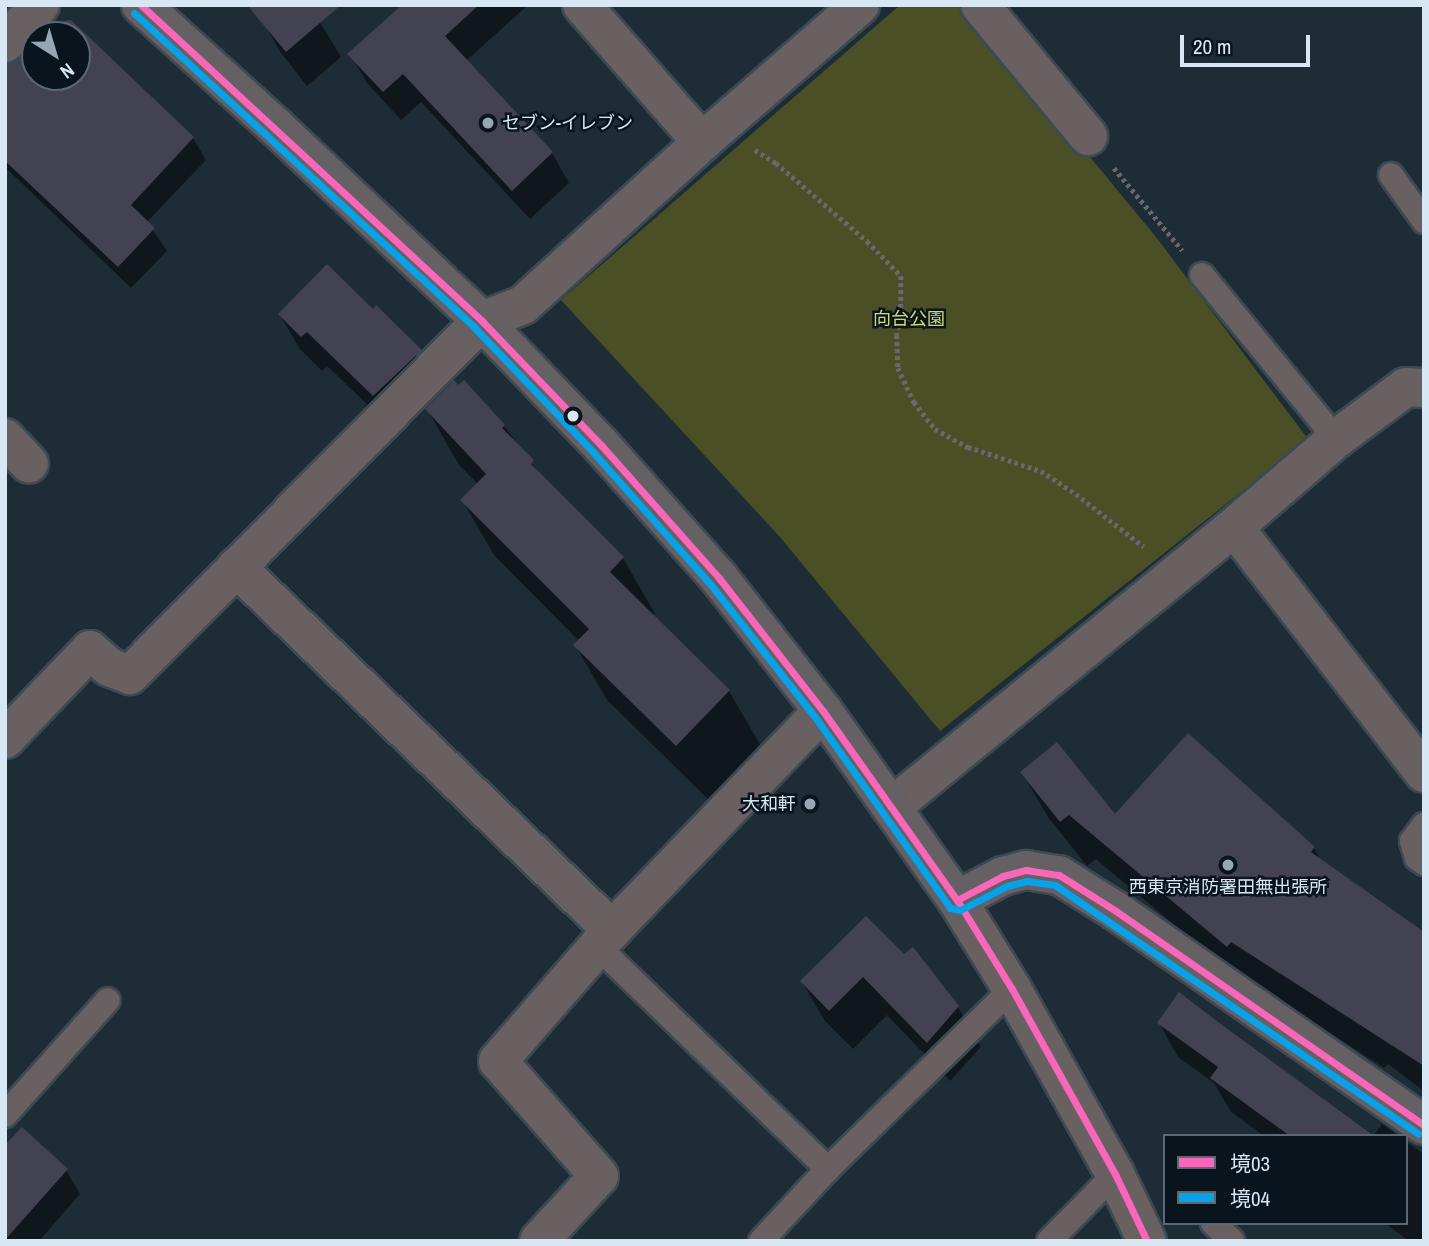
<!DOCTYPE html>
<meta charset="utf-8">
<style>
body{margin:0}
#map{position:relative;width:1429px;height:1246px;overflow:hidden;background:#1e2c36;font-family:"Archivo Narrow","Noto Sans JP",sans-serif}
div>[style]{position:absolute}
[style*='--x']{left:calc(var(--x)*1px);top:calc(var(--y)*1px);width:calc(var(--w)*1px);rotate:calc(var(--a)*1deg)}
.green>*{inset:0;background:#4a4f25}
.shadow>*{inset:0;background:#0007}
.building>*{inset:0;background:#424251}
.path>*{height:4.5px;margin-top:-2.25px;transform-origin:0;background:repeating-linear-gradient(90deg,#6a686c 0 3.5px,transparent 0 7px)}
.roads{filter:drop-shadow(2px 0 #3d4953) drop-shadow(-2px 0 #3d4953) drop-shadow(0 2px #3d4953) drop-shadow(0 -2px #3d4953)}
.service>*{height:24px;margin:-12px;padding:0 12px;transform-origin:12px;border-radius:12px;background:#686061}
.minor>*{height:38px;margin:-19px;padding:0 19px;transform-origin:19px;border-radius:19px;background:#686061}
.tertiary>*{height:38px;margin:-19px;padding:0 19px;transform-origin:19px;border-radius:19px;background:#686061}
.primary>*{height:38px;margin:-19px;padding:0 19px;transform-origin:19px;border-radius:19px;background:#656064}
.bus-1>*{height:7px;margin:-3.5px;padding:0 3.5px;transform-origin:3.5px;border-radius:3.5px;background:#fa66b9}
.bus-2>*{height:7px;margin:-3.5px;padding:0 3.5px;transform-origin:3.5px;border-radius:3.5px;background:#06a3ea}
.dots>*{width:19px;height:19px;translate:-50% -50%;box-sizing:border-box;border:4px solid #09141d;border-radius:50%}
span{translate:-50% -50%;white-space:nowrap;text-align:center;line-height:1.15;-webkit-text-stroke:5px #09141d;paint-order:stroke}
.poi-label{font-size:18px;color:#d8e7f4}
.left{translate:0 -50%;text-align:left}
.right{translate:-100% -50%;text-align:right}
.park-label{font-size:18px;color:#d3da6c}
.frame{position:absolute;inset:0;border:7px solid #d8e7f4;pointer-events:none}
.legend{position:absolute;left:1163px;top:1134px;width:245px;height:91px;box-sizing:border-box;background:#09141d;border:2px solid #5c6873;margin:0;padding:9px 12px;list-style:none;font-size:21px;color:#d8e7f4}
.legend li{display:flex;align-items:center;gap:14px;height:35px}
.legend b{width:35px;border:2px solid #5c6873}
.north{position:absolute;left:21px;top:21px;width:70px;height:70px;box-sizing:border-box;background:#09141d;border:2px solid #5c6873;border-radius:50%;rotate:143deg;font-size:19px;font-weight:700;line-height:28px;text-align:center;color:#d8e7f4}
.north::after{content:'';display:block;margin:auto;width:24px;height:32px;background:#97a6b2;clip-path:polygon(50% 0,100% 100%,50% 72%,0 100%)}
.scale{position:absolute;left:1180px;top:35px;width:130px;height:32px;box-sizing:border-box;border:4px solid #d8e7f4;border-top:0;padding-left:9px;font-size:21px;line-height:24px;white-space:nowrap;color:#d8e7f4;-webkit-text-stroke:5px #09141d;paint-order:stroke}
</style>
<div id="map">
<div class="green">
<div style="clip-path:polygon(900px 5px,965px 5px,1156px 237px,1308px 439px,940px 731px,780px 537px,561px 300px)"></div>
</div>
<div class="shadow">
<div style="clip-path:polygon(5px 5px,36px 5px,5px 50px)"></div>
<div style="clip-path:polygon(404px 5px,528px 5px,466px 61px,552px 153px,569px 183px,530px 219px,421px 102px,401px 120px,367px 83px,350px 54px)"></div>
<div style="clip-path:polygon(261px 18px,318px 19px,341px 57px,307px 86px,281px 53px)"></div>
<div style="clip-path:polygon(57px 21px,71px 21px,193px 138px,206px 160px,147px 222px,167px 251px,131px 288px,5px 167px,5px 66px,13px 65px,35px 43px,35px 77px,77px 77px,77px 35px,43px 35px)"></div>
<div style="clip-path:polygon(376px 308px,421px 351px,441px 386px,394px 430px,327px 366px,322px 371px,300px 349px,280px 315px,373px 311px)"></div>
<div style="clip-path:polygon(427px 409px,504px 426px,542px 477px,623px 558px,655px 614px,653px 616px,729px 691px,761px 746px,709px 800px,607px 700px,575px 645px,579px 641px,494px 555px,462px 500px,478px 484px,459px 465px)"></div>
<div style="clip-path:polygon(1188px 735px,1314px 848px,1321px 861px,1424px 933px,1424px 1091px,1388px 1064px,1384px 1068px,1258px 986px,1253px 991px,1096px 859px,1087px 866px,1048px 817px,1022px 773px,1115px 817px)"></div>
<div style="clip-path:polygon(866px 919px,958px 1007px,981px 1047px,950px 1081px,887px 1015px,853px 1049px,825px 1021px,802px 982px)"></div>
<div style="clip-path:polygon(1159px 1023px,1371px 1136px,1264px 1136px,1231px 1112px,1214px 1083px,1178px 1057px)"></div>
<div style="clip-path:polygon(1382px 1124px,1398px 1136px,1373px 1136px)"></div>
<div style="clip-path:polygon(1406px 1142px,1424px 1154px,1424px 1241px,1409px 1241px,1385px 1223px,1406px 1223px)"></div>
<div style="clip-path:polygon(5px 1148px,66px 1170px,80px 1194px,39px 1241px,5px 1241px)"></div>
</div>
<div class="building">
<div style="clip-path:polygon(247px 5px,341px 5px,286px 52px)"></div>
<div style="clip-path:polygon(402px 5px,479px 5px,445px 36px,553px 152px,512px 191px,403px 74px,383px 92px,347px 54px)"></div>
<div style="clip-path:polygon(71px 20px,194px 137px,131px 205px,155px 228px,118px 267px,5px 161px,5px 64px,21px 58px,35px 43px,35px 77px,77px 77px,77px 35px,42px 35px,53px 23px)"></div>
<div style="clip-path:polygon(327px 264px,373px 309px,376px 305px,422px 350px,373px 396px,307px 332px,301px 337px,278px 314px)"></div>
<div style="clip-path:polygon(454px 380px,458px 385px,464px 380px,505px 425px,502px 428px,534px 460px,531px 464px,624px 557px,610px 572px,730px 690px,676px 746px,573px 645px,589px 629px,460px 500px,486px 474px,425px 409px)"></div>
<div style="clip-path:polygon(1188px 733px,1315px 847px,1311px 852px,1424px 932px,1424px 1066px,1231px 942px,1227px 947px,1069px 815px,1060px 822px,1020px 772px,1057px 742px,1115px 814px)"></div>
<div style="clip-path:polygon(866px 916px,904px 954px,913px 947px,959px 1006px,927px 1043px,863px 977px,829px 1011px,800px 981px)"></div>
<div style="clip-path:polygon(1179px 992px,1214px 1019px,1374px 1136px,1290px 1136px,1210px 1078px,1218px 1067px,1157px 1023px)"></div>
<div style="clip-path:polygon(22px 1127px,68px 1169px,5px 1240px,5px 1145px)"></div>
</div>
<div class="path">
<div style="--x:755;--y:150;--w:25;--a:32"></div>
<div style="--x:776;--y:163;--w:120;--a:40.6"></div>
<div style="--x:867;--y:241;--w:49;--a:45.8"></div>
<div style="--x:901;--y:276;--w:29;--a:90"></div>
<div style="--x:901;--y:305;--w:30;--a:98"></div>
<div style="--x:897;--y:335;--w:33;--a:88"></div>
<div style="--x:898;--y:368;--w:38;--a:65"></div>
<div style="--x:914;--y:402;--w:34;--a:52"></div>
<div style="--x:935;--y:429;--w:38;--a:29"></div>
<div style="--x:968;--y:447;--w:77;--a:18.2"></div>
<div style="--x:1041;--y:471;--w:42;--a:33.3"></div>
<div style="--x:1076;--y:494;--w:86;--a:37.9"></div>
<div style="--x:1114;--y:168;--w:107;--a:50.3"></div>
</div>
<div class="roads">
<div class="service">
<div style="--x:1391;--y:175;--w:57;--a:54.3"></div>
<div style="--x:1202;--y:275;--w:212;--a:50.7"></div>
<div style="--x:1424;--y:825;--w:20;--a:127"></div>
<div style="--x:1412;--y:841;--w:18;--a:74"></div>
<div style="--x:1417;--y:858;--w:9;--a:36"></div>
<div style="--x:598;--y:947;--w:320;--a:44"></div>
<div style="--x:5;--y:1115;--w:154;--a:-48.2"></div>
<div style="--x:1213;--y:1223;--w:26;--a:43"></div>
<div style="--x:761;--y:1241;--w:98;--a:-47.1"></div>
<div style="--x:828;--y:1169;--w:257;--a:-44.4"></div>
<div style="--x:1049;--y:1241;--w:94;--a:-45.4"></div>
</div>
<div class="minor">
<div style="--x:582;--y:5;--w:182;--a:48.8"></div>
<div style="--x:980;--y:5;--w:170;--a:50.5"></div>
<div style="--x:5;--y:43;--w:52;--a:-47.4"></div>
<div style="--x:5;--y:438;--w:35;--a:47"></div>
<div style="--x:1234;--y:527;--w:311;--a:52.3"></div>
<div style="--x:236;--y:567;--w:523;--a:43.99"></div>
<div style="--x:5;--y:739;--w:123;--a:-46.3"></div>
<div style="--x:90;--y:650;--w:25;--a:42"></div>
<div style="--x:109;--y:667;--w:22;--a:21"></div>
<div style="--x:130;--y:675;--w:499;--a:-45.2"></div>
<div style="--x:482;--y:321;--w:44;--a:-21.3"></div>
<div style="--x:523;--y:305;--w:242;--a:-42.3"></div>
<div style="--x:702;--y:142;--w:209;--a:-40.9"></div>
<div style="--x:893;--y:806;--w:441;--a:-39.3"></div>
<div style="--x:1234;--y:527;--w:135;--a:-40.8"></div>
<div style="--x:1336;--y:439;--w:87;--a:-36.6"></div>
<div style="--x:1406;--y:387;--w:18;--a:3"></div>
<div style="--x:539;--y:1241;--w:88;--a:-47.3"></div>
<div style="--x:599;--y:1176;--w:153;--a:-131.3"></div>
<div style="--x:498;--y:1061;--w:174;--a:-49"></div>
<div style="--x:612;--y:930;--w:304;--a:-46.1"></div>
</div>
<div class="tertiary">
<div style="--x:957;--y:900;--w:105;--a:58.3"></div>
<div style="--x:1012;--y:989;--w:212;--a:60.9"></div>
<div style="--x:1115;--y:1174;--w:74;--a:64.5"></div>
</div>
<div class="primary">
<div style="--x:141;--y:5;--w:181;--a:42.1"></div>
<div style="--x:275;--y:126;--w:284;--a:43.3"></div>
<div style="--x:482;--y:321;--w:172;--a:46.2"></div>
<div style="--x:601;--y:445;--w:178;--a:48.4"></div>
<div style="--x:719;--y:578;--w:169;--a:52"></div>
<div style="--x:823;--y:711;--w:232;--a:54.7"></div>
<div style="--x:957;--y:900;--w:52;--a:-27.6"></div>
<div style="--x:1003;--y:876;--w:24;--a:-15"></div>
<div style="--x:1026;--y:870;--w:33;--a:9"></div>
<div style="--x:1059;--y:875;--w:67;--a:32.3"></div>
<div style="--x:1116;--y:911;--w:375;--a:34.8"></div>
</div>
</div>
<div class="bus-1">
<div style="--x:141;--y:5;--w:465;--a:42.8"></div>
<div style="--x:482;--y:321;--w:172;--a:46.2"></div>
<div style="--x:601;--y:445;--w:178;--a:48.4"></div>
<div style="--x:719;--y:578;--w:169;--a:52"></div>
<div style="--x:823;--y:711;--w:232;--a:54.7"></div>
<div style="--x:957;--y:900;--w:105;--a:58.3"></div>
<div style="--x:1012;--y:989;--w:212;--a:60.9"></div>
<div style="--x:1115;--y:1174;--w:74;--a:64.5"></div>
<div style="--x:957;--y:900;--w:52;--a:-27.6"></div>
<div style="--x:1003;--y:876;--w:24;--a:-15"></div>
<div style="--x:1026;--y:870;--w:33;--a:9"></div>
<div style="--x:1059;--y:875;--w:67;--a:32.3"></div>
<div style="--x:1116;--y:911;--w:375;--a:34.8"></div>
</div>
<div class="bus-2">
<div style="--x:134;--y:13;--w:464;--a:42.7"></div>
<div style="--x:475;--y:328;--w:171;--a:46.4"></div>
<div style="--x:593;--y:452;--w:178;--a:48.4"></div>
<div style="--x:711;--y:585;--w:168;--a:51.8"></div>
<div style="--x:815;--y:717;--w:234;--a:54.7"></div>
<div style="--x:950;--y:908;--w:10;--a:11"></div>
<div style="--x:960;--y:910;--w:53;--a:-27.1"></div>
<div style="--x:1007;--y:886;--w:21;--a:-14"></div>
<div style="--x:1027;--y:881;--w:28;--a:8"></div>
<div style="--x:1055;--y:885;--w:440;--a:34.4"></div>
</div>
<div class="dots">
<div style="left:488px;top:123px;background:#97a6b2"></div>
<div style="left:573px;top:416px;background:#d8e7f4"></div>
<div style="left:810px;top:804px;background:#97a6b2"></div>
<div style="left:1228px;top:865px;background:#97a6b2"></div>
</div>
<div class="poi-label">
<span class="left" style="left:502px;top:123px">セブン-イレブン</span>
<span class="right" style="left:796px;top:804px">大和軒</span>
<span style="left:1228px;top:887px">西東京消防署田無出張所</span>
</div>
<div class="park-label">
<span style="left:909px;top:319px">向台公園</span>
</div>
<div class="frame"></div>
<ul class="legend">
<li><b style="height:9px;background:#fa66b9"></b>境03</li>
<li><b style="height:9px;background:#06a3ea"></b>境04</li>
</ul>
<div class="north">N</div>
<div class="scale">20 m</div>
</div>
